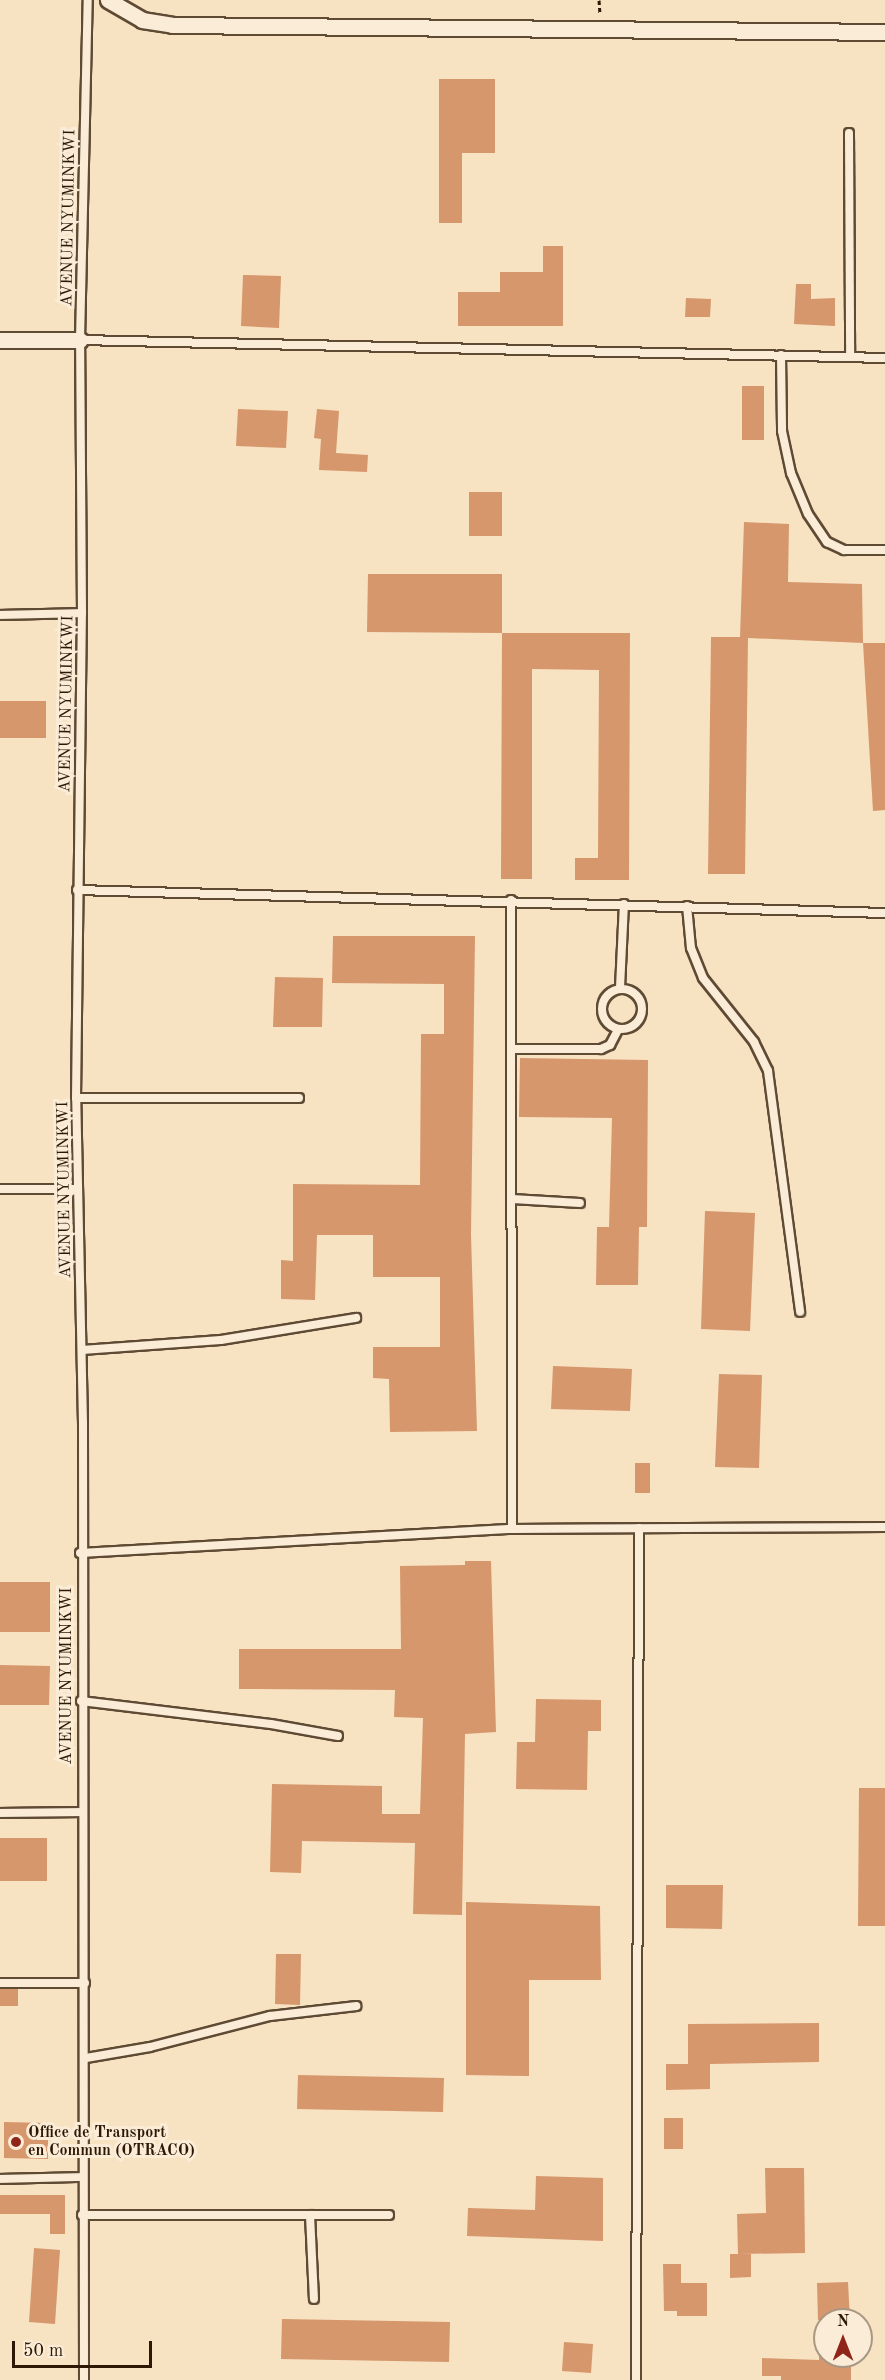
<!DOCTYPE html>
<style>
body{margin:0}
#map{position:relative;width:885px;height:2380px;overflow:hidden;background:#f7e2c2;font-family:"Old Standard TT",serif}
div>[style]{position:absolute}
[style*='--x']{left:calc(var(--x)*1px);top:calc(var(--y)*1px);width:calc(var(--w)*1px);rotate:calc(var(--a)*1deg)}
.building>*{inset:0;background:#d6976c}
.path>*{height:3px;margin-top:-1.5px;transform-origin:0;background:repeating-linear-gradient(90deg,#2c1804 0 4.5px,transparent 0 7.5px)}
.roads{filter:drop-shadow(2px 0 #5f4a34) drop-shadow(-2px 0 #5f4a34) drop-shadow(0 2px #5f4a34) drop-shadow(0 -2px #5f4a34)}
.service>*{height:8px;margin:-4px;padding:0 4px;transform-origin:4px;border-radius:4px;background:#faecd7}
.service>.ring{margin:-4px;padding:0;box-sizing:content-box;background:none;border:8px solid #faecd7;border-radius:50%}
.minor>*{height:15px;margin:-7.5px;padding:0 7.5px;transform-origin:7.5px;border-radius:7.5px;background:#faecd7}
.dots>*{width:16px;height:16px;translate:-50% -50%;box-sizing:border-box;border:3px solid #faecd7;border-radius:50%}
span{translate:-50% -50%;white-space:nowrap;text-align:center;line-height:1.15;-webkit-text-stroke:6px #faecd7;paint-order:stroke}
.street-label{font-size:16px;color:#2c1804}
.poi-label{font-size:16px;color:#2c1804;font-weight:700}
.left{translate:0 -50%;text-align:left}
.north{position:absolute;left:813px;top:2308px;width:60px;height:60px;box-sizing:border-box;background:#faecd7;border:2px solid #a89783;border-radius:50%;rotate:0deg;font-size:16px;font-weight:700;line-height:24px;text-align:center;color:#2c1804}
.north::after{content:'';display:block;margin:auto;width:21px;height:27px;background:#8f2418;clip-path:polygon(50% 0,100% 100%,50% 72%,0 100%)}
.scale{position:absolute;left:12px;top:2341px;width:140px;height:27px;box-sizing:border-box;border:3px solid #2c1804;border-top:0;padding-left:8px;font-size:18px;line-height:21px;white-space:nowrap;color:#2c1804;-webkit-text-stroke:4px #faecd7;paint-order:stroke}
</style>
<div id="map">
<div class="building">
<div style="clip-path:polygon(439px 79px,495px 79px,495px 153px,462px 153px,462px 223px,439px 223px)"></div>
<div style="clip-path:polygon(543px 246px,563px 246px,563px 326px,458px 326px,458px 292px,500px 292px,500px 272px,543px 272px)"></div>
<div style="clip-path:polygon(243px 275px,281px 276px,279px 328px,241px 326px)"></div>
<div style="clip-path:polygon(796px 284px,811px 284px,811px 299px,835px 298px,835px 326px,794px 324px)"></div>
<div style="clip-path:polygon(686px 298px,711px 299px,710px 317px,685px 317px)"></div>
<div style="clip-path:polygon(742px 386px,764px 386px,764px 440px,742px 440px)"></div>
<div style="clip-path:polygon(238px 409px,288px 411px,286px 448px,236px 446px)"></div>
<div style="clip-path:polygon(317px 409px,339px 411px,336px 453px,368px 455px,367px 472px,319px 470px,321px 439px,314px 438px)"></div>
<div style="clip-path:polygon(469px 492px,502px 492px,502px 536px,469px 536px)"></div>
<div style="clip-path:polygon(744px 522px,789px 524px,788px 582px,862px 584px,863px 643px,748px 638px,745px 874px,708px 874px,711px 637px,740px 637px)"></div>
<div style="clip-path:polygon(368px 574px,502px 574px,502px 633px,367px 632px)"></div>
<div style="clip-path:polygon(502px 633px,630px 633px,629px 880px,575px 880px,575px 858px,598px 858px,599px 670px,532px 669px,532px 879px,501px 879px)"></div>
<div style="clip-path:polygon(863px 643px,885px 643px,885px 810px,873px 811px)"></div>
<div style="clip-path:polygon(0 701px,46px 701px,46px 738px,0 738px)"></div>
<div style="clip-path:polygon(333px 936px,475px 936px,471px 1235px,477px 1431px,390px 1432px,389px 1379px,373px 1378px,373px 1347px,440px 1347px,440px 1277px,373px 1277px,373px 1235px,317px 1235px,315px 1300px,281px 1299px,281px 1260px,293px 1261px,293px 1184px,420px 1185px,421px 1034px,444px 1034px,444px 984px,332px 983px)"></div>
<div style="clip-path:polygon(275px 977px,323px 978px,322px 1027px,273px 1027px)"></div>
<div style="clip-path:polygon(520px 1058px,648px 1060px,647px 1227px,639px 1227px,638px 1285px,596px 1285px,597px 1227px,609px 1227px,612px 1118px,519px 1117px)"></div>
<div style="clip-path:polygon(705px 1211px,755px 1213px,750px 1331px,701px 1329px)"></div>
<div style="clip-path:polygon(553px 1366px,632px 1369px,630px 1411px,551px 1409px)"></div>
<div style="clip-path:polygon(719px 1374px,762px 1375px,759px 1468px,715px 1467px)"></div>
<div style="clip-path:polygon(635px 1463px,650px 1463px,650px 1493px,635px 1493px)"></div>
<div style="clip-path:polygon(465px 1561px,491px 1561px,496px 1732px,465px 1734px,462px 1915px,413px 1914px,415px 1843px,302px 1841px,301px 1873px,270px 1872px,272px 1784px,382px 1786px,382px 1814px,420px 1814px,423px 1718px,394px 1717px,395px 1690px,239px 1689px,239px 1649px,401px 1649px,400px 1566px,465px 1565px)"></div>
<div style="clip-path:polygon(0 1582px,50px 1582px,50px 1632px,0 1632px)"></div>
<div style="clip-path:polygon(0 1665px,50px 1666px,49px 1705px,0 1705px)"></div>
<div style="clip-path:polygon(536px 1699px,601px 1700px,601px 1731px,588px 1731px,587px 1790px,516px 1789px,517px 1742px,535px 1742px)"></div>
<div style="clip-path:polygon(859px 1788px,885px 1788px,885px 1926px,858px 1926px)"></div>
<div style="clip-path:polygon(0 1838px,47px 1838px,47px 1881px,0 1881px)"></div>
<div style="clip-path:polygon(666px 1885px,723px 1885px,722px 1929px,666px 1928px)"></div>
<div style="clip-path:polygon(466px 1902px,600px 1906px,601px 1980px,529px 1980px,529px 2076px,466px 2075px)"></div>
<div style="clip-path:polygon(276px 1954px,301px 1954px,300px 2005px,275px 2004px)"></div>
<div style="clip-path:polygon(0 1989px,18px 1989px,18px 2006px,0 2006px)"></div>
<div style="clip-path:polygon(819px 2023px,819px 2062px,710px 2064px,710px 2089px,666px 2090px,666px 2064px,688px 2064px,688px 2024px)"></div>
<div style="clip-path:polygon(298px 2075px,444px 2078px,443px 2112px,297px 2109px)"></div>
<div style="clip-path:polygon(664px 2118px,683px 2118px,683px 2149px,664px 2149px)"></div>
<div style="clip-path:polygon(4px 2122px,48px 2123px,48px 2159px,4px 2158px)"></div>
<div style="clip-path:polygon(765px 2168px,804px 2168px,805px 2253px,738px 2254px,737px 2214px,766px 2213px)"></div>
<div style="clip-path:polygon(536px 2176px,603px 2178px,603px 2241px,467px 2236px,468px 2208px,535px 2210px)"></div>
<div style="clip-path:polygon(0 2195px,65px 2195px,65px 2234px,50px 2234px,50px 2214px,0 2214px)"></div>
<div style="clip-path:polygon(34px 2248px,60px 2250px,55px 2324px,29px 2322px)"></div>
<div style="clip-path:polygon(730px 2254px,751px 2254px,751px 2277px,730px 2278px)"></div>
<div style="clip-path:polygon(663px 2264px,681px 2264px,681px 2283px,707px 2283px,707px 2316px,677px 2316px,677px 2311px,664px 2311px)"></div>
<div style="clip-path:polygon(848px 2282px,850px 2320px,818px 2320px,817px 2283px)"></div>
<div style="clip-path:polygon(282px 2319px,450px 2322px,449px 2362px,281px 2359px)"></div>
<div style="clip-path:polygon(564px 2342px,593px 2344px,591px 2373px,562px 2371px)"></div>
<div style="clip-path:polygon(819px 2356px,851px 2356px,851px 2380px,781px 2380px,781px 2376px,762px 2376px,762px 2358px,819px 2360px)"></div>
</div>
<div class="path">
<div style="--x:599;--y:0;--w:13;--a:86"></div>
</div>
<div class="roads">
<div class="service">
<div style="--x:849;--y:133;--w:224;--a:89.7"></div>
<div style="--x:80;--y:340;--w:805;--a:1.28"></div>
<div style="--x:781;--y:355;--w:76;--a:89.2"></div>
<div style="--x:782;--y:431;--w:43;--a:77.9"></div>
<div style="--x:791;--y:473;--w:44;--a:67.5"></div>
<div style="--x:808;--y:514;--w:34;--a:56"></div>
<div style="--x:827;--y:542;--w:19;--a:25"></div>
<div style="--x:844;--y:550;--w:41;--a:0"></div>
<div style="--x:0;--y:615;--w:82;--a:-1.4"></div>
<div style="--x:77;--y:890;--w:808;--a:1.63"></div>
<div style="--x:511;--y:900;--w:629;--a:89.91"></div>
<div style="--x:687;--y:906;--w:42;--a:84.6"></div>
<div style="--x:691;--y:948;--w:32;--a:68"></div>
<div style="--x:703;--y:978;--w:82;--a:51.4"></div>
<div style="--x:754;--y:1042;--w:32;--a:64"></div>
<div style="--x:768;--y:1071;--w:243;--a:82.4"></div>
<div style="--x:620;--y:988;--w:84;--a:-87.3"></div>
<div class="ring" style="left:602px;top:989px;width:32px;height:32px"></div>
<div style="--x:512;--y:1049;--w:89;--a:0"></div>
<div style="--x:601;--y:1049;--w:10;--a:-24"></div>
<div style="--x:610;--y:1045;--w:17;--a:-62"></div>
<div style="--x:76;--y:1098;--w:223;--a:0"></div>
<div style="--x:0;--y:1189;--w:77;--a:0"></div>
<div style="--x:512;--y:1199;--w:68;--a:3.4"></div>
<div style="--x:82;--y:1350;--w:139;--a:-4.1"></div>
<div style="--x:221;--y:1340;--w:137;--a:-9.3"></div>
<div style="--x:80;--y:1553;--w:433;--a:-3.2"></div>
<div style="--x:512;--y:1529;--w:373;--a:-0.3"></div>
<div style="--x:81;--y:1701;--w:191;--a:6.9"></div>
<div style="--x:271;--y:1724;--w:68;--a:10.2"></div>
<div style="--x:0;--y:1813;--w:81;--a:-0.7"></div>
<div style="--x:0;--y:1983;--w:85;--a:0"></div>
<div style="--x:86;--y:2058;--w:65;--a:-9.8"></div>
<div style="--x:150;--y:2047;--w:124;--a:-14.5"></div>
<div style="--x:270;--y:2016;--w:87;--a:-6.6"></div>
<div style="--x:0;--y:2179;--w:83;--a:-1.4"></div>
<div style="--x:82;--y:2215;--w:307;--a:0"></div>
<div style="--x:310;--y:2215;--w:84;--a:87.3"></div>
<div style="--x:84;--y:2380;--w:957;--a:-90.06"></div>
<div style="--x:83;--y:1423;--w:325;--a:-91.2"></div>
<div style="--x:76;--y:1098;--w:485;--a:-89.3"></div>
<div style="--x:82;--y:613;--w:273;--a:-90.4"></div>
<div style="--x:80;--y:340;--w:340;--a:-88.7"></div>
<div style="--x:636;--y:2380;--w:852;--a:-89.8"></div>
</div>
<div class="minor">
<div style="--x:108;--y:0;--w:39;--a:30"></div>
<div style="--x:142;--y:20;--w:30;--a:9"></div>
<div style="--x:172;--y:25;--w:713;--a:0.56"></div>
<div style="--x:0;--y:340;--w:80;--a:0"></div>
</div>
</div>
<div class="dots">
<div style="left:16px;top:2142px;background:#8f2418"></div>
</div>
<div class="street-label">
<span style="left:69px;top:218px;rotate:-89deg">AVENUE NYUMINKWI</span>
<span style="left:67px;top:704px;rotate:-89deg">AVENUE NYUMINKWI</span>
<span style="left:65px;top:1190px;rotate:-91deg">AVENUE NYUMINKWI</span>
<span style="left:67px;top:1676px;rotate:-90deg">AVENUE NYUMINKWI</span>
</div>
<div class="poi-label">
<span class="left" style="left:28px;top:2142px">Office de Transport<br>en Commun (OTRACO)</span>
</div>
<div class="north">N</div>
<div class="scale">50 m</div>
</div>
